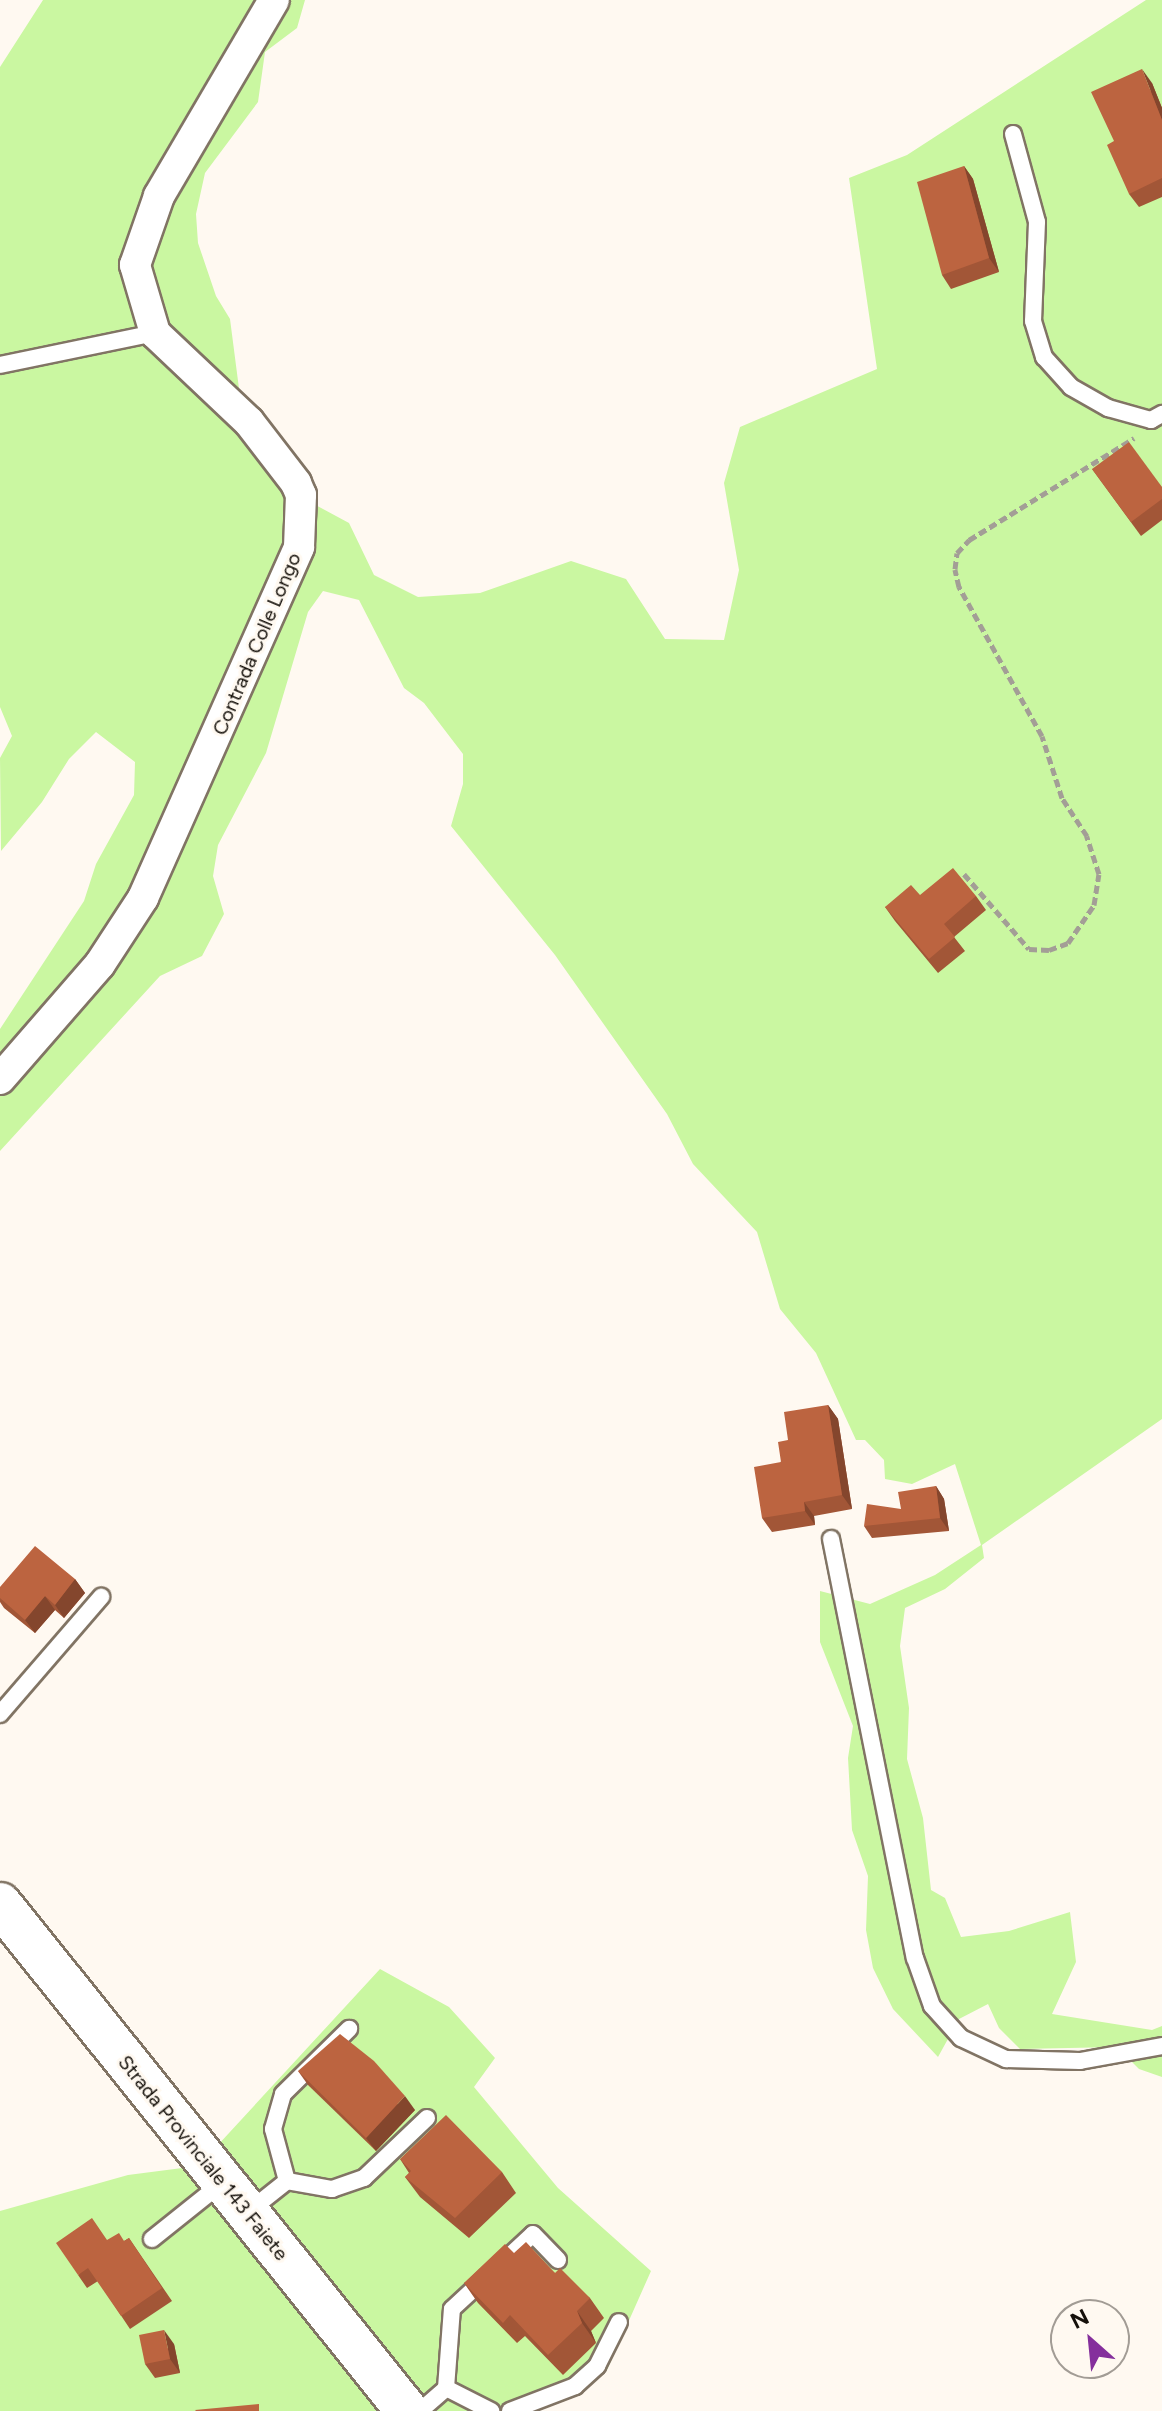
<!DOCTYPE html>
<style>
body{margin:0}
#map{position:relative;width:1162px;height:2411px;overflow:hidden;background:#fff9f1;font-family:Figtree,sans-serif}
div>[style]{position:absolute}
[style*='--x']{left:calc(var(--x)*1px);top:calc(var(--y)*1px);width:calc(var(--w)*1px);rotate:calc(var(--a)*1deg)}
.green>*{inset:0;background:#caf7a1}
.path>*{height:5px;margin-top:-2.5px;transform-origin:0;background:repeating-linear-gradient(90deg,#a39e96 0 8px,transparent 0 12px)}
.roads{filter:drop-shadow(2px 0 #817464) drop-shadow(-2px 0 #817464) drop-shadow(0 2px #817464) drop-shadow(0 -2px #817464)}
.service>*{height:16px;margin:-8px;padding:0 8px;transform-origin:8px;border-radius:8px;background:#fff}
.minor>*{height:30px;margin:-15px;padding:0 15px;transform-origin:15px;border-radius:15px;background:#fff}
.secondary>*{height:42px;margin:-21px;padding:0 21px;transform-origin:21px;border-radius:21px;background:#fff}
.wall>*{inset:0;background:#a25637}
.shaded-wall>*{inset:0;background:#84462d}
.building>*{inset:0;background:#bc6440}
span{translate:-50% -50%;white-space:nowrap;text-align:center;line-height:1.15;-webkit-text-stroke:6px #fff9f1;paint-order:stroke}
.street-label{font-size:20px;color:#16110b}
.north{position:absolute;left:1050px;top:2299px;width:80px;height:80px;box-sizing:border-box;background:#fff9f1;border:2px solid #a29c95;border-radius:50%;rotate:333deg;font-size:22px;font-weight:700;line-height:32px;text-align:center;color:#16110b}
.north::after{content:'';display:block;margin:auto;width:28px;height:36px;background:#852f9c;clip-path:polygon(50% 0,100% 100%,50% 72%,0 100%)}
</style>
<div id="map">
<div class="green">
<div style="clip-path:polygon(43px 0,305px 0,297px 28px,265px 52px,258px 102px,205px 173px,196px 214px,198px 243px,216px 296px,230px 319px,241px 404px,310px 502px,349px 523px,374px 575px,418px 597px,480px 593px,571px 561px,626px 579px,665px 639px,724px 640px,739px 570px,724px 483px,740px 427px,877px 369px,849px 178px,907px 155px,1146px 0,1162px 0,1162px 1419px,982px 1545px,984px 1558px,945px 1589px,905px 1608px,900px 1646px,909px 1708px,907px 1759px,923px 1818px,931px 1890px,945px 1898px,961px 1937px,1009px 1931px,1070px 1912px,1076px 1962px,1052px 2014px,1152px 2030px,1162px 2026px,1162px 2077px,1139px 2069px,1117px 2047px,1020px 2049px,999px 2028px,988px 2004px,959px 2019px,938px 2057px,893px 2009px,873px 1968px,866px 1930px,868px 1876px,852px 1830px,848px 1758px,853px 1726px,820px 1642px,820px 1591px,870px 1604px,935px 1575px,981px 1545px,955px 1464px,912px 1484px,885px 1479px,884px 1460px,865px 1440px,856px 1440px,816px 1353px,780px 1309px,757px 1232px,693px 1164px,667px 1114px,555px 955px,451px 826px,463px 784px,463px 754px,424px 703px,404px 688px,359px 600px,323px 591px,308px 612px,266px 753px,218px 845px,213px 876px,224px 914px,202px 956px,160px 976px,0 1151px,0 1029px,84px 901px,96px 864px,134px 795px,135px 762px,96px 732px,69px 759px,42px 802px,1px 851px,0 758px,12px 736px,0 707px,0 67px)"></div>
<div style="clip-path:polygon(380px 1969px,449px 2007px,495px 2058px,474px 2087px,558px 2188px,651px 2271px,607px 2370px,580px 2393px,538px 2411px,431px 2411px,217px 2146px)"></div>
<div style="clip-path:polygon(190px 2167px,357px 2375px,379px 2411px,0 2411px,0 2211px,128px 2175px)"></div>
</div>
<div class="path">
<div style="--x:964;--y:874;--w:99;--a:49.1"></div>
<div style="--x:1029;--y:949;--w:20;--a:3"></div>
<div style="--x:1049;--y:950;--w:20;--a:-20"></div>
<div style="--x:1068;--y:943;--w:46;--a:-55.6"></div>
<div style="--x:1094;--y:905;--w:31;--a:-81"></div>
<div style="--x:1099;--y:874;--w:40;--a:-108"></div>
<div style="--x:1087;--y:836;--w:45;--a:-123.3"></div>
<div style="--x:1062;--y:798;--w:65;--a:-107.9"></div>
<div style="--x:1042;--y:736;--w:171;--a:-119.1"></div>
<div style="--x:959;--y:587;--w:18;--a:-103"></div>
<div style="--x:955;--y:569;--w:16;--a:-83"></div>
<div style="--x:957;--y:553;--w:18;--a:-47"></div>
<div style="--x:969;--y:540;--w:194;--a:-31.7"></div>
</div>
<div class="roads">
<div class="service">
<div style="--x:1013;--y:134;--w:91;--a:74.7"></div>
<div style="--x:1037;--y:222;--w:99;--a:92.3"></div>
<div style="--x:1033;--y:321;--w:38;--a:73"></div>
<div style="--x:1044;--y:357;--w:40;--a:48"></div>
<div style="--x:1071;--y:387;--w:43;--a:29.6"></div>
<div style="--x:1108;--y:408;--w:45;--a:15.6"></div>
<div style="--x:1151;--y:420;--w:13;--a:-29"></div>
<div style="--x:0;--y:365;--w:158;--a:-11.7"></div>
<div style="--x:831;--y:1539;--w:427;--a:78.7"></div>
<div style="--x:915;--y:1958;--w:51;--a:70.5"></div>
<div style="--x:932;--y:2006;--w:43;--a:47.8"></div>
<div style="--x:961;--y:2038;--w:50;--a:25"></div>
<div style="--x:1006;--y:2059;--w:74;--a:1.5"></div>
<div style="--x:1080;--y:2061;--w:83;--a:-10.4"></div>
<div style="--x:0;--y:1714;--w:155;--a:-49.2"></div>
<div style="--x:287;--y:2181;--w:54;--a:-105.1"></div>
<div style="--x:273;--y:2129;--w:36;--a:-74"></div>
<div style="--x:283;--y:2094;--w:93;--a:-44.6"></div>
<div style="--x:248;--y:2212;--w:50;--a:-38.5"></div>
<div style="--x:287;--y:2181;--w:46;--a:10.1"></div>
<div style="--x:332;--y:2189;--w:34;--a:-19"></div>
<div style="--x:364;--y:2178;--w:87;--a:-43.6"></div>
<div style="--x:152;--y:2239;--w:88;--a:-38.6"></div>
<div style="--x:446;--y:2388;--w:51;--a:27.1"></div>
<div style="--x:420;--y:2411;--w:35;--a:-41"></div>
<div style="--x:446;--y:2388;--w:79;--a:-85.7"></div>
<div style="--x:452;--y:2309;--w:110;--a:-42.8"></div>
<div style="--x:533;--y:2234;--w:36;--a:46"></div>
<div style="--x:510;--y:2411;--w:70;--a:-21"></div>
<div style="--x:575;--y:2386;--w:30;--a:-42"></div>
<div style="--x:597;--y:2366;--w:49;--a:-63.4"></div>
</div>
<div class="minor">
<div style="--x:0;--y:1079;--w:152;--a:-49"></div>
<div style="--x:100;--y:964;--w:79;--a:-56.9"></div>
<div style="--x:143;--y:898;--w:384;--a:-66"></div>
<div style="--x:299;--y:547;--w:52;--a:-87.8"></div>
<div style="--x:301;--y:495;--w:13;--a:-113"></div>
<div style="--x:296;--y:483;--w:77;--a:-127.6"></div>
<div style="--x:249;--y:422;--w:129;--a:-136.6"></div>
<div style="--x:155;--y:333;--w:71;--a:-106.4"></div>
<div style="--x:135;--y:265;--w:73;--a:-70.8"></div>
<div style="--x:159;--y:196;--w:227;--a:-59.6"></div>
</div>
<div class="secondary">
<div style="--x:0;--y:1904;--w:650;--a:51.24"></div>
</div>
</div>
<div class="wall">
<div style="clip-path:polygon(1152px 83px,1162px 108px,1162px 197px,1139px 207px,1129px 194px)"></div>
<div style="clip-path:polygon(964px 166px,973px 179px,999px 272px,951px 289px,942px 275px)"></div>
<div style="clip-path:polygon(1092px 469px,1162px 487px,1162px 520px,1141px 536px)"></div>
<div style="clip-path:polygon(920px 895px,976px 896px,986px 910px,954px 937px,965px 951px,938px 973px,895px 921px,885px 907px)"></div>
<div style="clip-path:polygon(828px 1405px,838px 1419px,852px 1509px,814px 1516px,815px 1525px,772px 1532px,762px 1518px,788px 1440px)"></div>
<div style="clip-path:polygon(936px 1486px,944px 1499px,949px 1531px,872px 1538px,864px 1526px,901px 1509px)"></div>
<div style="clip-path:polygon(75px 1579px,85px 1593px,64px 1618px,55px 1610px,35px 1633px,4px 1608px,0 1602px,0 1587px)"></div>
<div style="clip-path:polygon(298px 2071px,415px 2110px,376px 2151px,308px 2085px)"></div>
<div style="clip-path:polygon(400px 2159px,502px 2172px,516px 2193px,469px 2238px,420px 2197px,405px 2177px,409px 2173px)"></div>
<div style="clip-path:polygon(129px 2238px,172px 2301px,130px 2329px,98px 2281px,87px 2288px,78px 2275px,107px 2240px,124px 2241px)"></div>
<div style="clip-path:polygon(514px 2253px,555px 2273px,590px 2298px,604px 2318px,591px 2331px,596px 2343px,563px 2375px,525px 2336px,517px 2343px,478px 2303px,464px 2283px)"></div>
<div style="clip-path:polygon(174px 2344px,180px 2373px,155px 2378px,145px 2364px)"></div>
</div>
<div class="shaded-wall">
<div style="clip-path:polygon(1142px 69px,1152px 83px,1162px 108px,1162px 120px)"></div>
<div style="clip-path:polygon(964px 166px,973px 179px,999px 272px,989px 258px)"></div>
<div style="clip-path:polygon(828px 1405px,838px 1419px,852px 1509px,842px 1495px)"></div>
<div style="clip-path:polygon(936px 1486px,944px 1499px,949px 1531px,940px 1518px)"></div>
<div style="clip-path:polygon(804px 1502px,814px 1516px,815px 1525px,805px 1511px)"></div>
<div style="clip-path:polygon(75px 1579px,85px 1593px,64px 1618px,55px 1605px)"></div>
<div style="clip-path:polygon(45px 1596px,55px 1610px,35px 1633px,25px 1620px)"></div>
<div style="clip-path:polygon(405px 2096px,415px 2110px,376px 2151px,366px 2138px)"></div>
<div style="clip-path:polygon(577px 2311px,591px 2331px,596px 2343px,582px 2323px)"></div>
<div style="clip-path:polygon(164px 2330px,174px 2344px,180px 2373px,170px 2359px)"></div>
</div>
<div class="building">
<div style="clip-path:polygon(1142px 69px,1162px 120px,1162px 178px,1129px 194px,1107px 145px,1114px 141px,1091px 92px)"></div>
<div style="clip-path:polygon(964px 166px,989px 258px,942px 275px,917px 182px)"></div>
<div style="clip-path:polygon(1129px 442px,1162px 487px,1162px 499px,1131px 522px,1092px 469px)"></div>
<div style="clip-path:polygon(953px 868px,976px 896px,944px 924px,955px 937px,929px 959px,885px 907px,911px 885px,920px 895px)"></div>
<div style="clip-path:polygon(828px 1405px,842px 1495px,804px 1502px,805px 1511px,762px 1518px,754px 1467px,781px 1462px,778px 1442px,788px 1440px,784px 1412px)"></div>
<div style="clip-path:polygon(936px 1486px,940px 1518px,864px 1526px,867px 1504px,901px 1509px,898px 1492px)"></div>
<div style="clip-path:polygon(35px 1546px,75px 1579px,55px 1605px,45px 1596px,25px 1620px,0 1598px,0 1587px)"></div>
<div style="clip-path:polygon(340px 2034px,374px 2061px,405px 2096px,366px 2138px,298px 2071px)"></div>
<div style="clip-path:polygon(446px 2115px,502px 2172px,455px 2218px,405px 2177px,411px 2171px,400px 2159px)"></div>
<div style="clip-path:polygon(92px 2218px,107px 2240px,119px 2233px,124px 2241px,129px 2238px,162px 2288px,121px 2316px,88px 2268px,78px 2275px,56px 2243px)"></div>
<div style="clip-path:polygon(526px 2242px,555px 2273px,560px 2268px,590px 2298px,577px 2311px,582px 2323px,548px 2355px,510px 2315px,503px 2323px,464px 2283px,505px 2244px,514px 2253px)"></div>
<div style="clip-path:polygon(164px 2330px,170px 2359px,145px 2364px,139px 2335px)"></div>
<div style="clip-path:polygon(259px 2404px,259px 2411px,196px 2411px,195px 2410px)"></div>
</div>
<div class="street-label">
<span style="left:257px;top:644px;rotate:-67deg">Contrada Colle Longo</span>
<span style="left:203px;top:2158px;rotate:51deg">Strada Provinciale 143 Faiete</span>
</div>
<div class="north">N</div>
</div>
